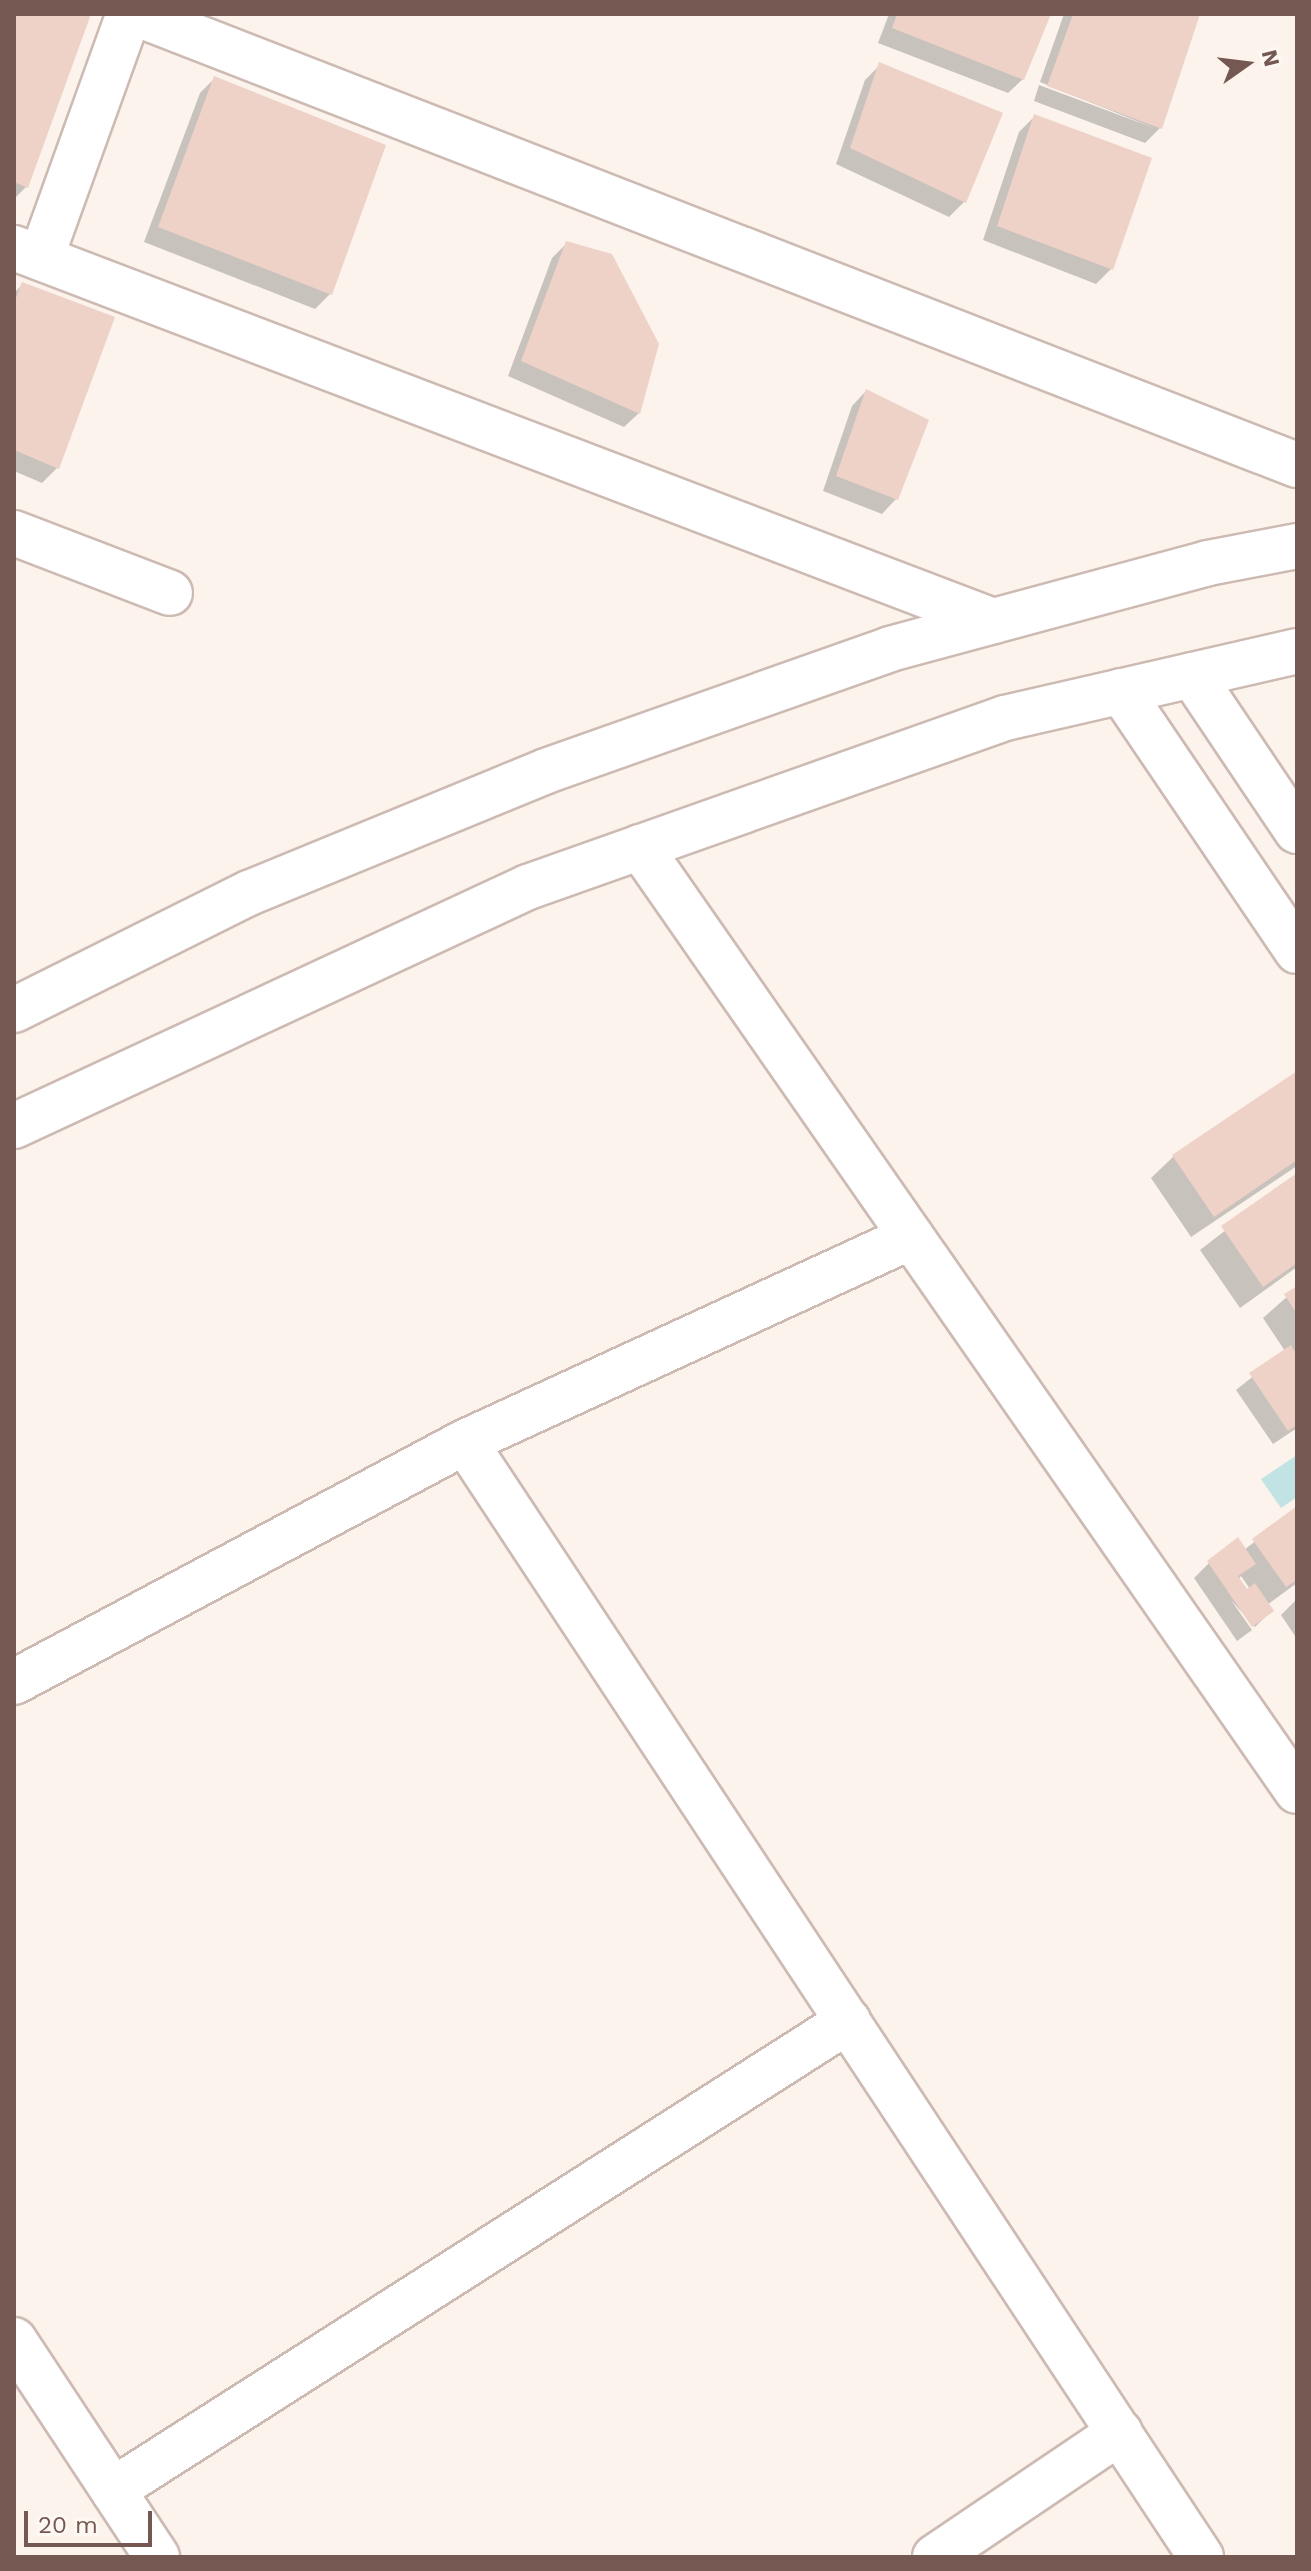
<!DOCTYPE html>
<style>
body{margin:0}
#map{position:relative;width:1311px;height:2571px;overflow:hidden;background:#fbf3ec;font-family:"Work Sans",sans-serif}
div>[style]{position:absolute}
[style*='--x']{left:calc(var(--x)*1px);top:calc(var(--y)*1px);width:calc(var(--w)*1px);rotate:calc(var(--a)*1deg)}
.water>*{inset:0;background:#c2e3e3}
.shadow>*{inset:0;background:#0003}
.building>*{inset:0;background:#eed1c7}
.roads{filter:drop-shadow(2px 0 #cdbab3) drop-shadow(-2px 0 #cdbab3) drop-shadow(0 2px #cdbab3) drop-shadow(0 -2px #cdbab3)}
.minor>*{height:44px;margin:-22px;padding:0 22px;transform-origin:22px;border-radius:22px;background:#fff}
span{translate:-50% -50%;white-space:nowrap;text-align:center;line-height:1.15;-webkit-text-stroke:6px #fef8f3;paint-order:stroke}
.frame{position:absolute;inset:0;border:16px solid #745851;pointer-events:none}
.north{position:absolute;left:1207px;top:24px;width:80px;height:80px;-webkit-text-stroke:6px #fef8f3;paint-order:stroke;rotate:76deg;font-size:22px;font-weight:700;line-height:32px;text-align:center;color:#745851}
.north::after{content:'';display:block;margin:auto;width:28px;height:36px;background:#745851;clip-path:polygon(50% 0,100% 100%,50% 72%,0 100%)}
.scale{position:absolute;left:24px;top:2511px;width:128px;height:36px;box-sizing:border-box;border:4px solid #745851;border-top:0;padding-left:10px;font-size:24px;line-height:28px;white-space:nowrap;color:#745851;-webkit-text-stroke:6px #fef8f3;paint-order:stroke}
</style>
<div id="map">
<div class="water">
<div style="clip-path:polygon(1297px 1455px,1297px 1497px,1281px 1508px,1261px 1479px)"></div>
</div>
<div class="shadow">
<div style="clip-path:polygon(14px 14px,89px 14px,26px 187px,14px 199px)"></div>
<div style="clip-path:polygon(889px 14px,1049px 14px,1023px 79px,1008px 93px,878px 43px)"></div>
<div style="clip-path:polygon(1064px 14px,1198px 14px,1160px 128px,1145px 143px,1034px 101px,1039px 85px,1154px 128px,1040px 82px)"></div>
<div style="clip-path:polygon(880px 65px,1000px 114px,964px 202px,949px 217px,836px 164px,865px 80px)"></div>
<div style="clip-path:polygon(214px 79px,330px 294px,315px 309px,144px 242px,200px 93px)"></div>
<div style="clip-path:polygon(1034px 117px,1111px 269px,1096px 284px,983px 240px,1019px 132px)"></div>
<div style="clip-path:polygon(567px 243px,639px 413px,624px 427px,508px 376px,552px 258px)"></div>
<div style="clip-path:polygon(22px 285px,57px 468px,42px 483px,14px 471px,14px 293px)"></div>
<div style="clip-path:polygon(866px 391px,896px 499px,882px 514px,823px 491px,852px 406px)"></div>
<div style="clip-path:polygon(1297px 1073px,1297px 1166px,1191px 1237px,1151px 1178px,1173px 1157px)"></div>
<div style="clip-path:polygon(1297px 1175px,1297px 1267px,1240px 1308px,1200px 1250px)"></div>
<div style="clip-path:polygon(1297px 1288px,1297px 1428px,1273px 1444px,1236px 1390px,1285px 1351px,1263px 1318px)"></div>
<div style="clip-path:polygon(evenodd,1297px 1509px,1297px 1583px,1267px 1605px,1271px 1611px,1255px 1627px,1231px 1600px,1252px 1630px,1237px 1641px,1194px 1578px,1209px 1563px,1244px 1550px,1297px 1509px,1241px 1576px,1250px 1589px,1246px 1592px,1238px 1580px,1241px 1576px)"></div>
<div style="clip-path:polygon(1297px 1599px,1297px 1639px,1281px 1615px)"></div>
</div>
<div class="building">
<div style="clip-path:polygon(14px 14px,91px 14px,28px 188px,14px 182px)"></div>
<div style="clip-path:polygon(897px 14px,1051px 14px,1024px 80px,892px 28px)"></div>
<div style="clip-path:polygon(1073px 14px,1200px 14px,1162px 129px,1047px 86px)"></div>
<div style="clip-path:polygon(879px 62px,1003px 113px,966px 203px,850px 148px)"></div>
<div style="clip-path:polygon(214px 76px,386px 145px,332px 295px,158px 227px)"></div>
<div style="clip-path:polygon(1034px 114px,1152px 158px,1113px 270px,997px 226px)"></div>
<div style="clip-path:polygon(566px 241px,612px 254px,659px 344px,640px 414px,521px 361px)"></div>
<div style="clip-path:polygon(22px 282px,115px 317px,59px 469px,14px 450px,14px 303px)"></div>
<div style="clip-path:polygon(866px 389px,929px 420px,898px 500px,836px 476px)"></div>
<div style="clip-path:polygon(1297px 1071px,1297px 1160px,1214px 1217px,1172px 1155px)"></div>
<div style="clip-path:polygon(1297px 1173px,1297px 1263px,1263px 1287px,1221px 1226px)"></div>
<div style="clip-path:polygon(1297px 1286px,1297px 1314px,1284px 1294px)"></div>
<div style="clip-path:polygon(1291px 1345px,1297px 1355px,1297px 1425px,1288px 1431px,1249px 1373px)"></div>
<div style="clip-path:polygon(1297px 1506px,1297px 1580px,1286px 1587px,1252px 1539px)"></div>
<div style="clip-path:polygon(1238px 1537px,1256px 1564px,1238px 1576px,1247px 1589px,1255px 1583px,1274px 1611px,1252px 1627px,1207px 1561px)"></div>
</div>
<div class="roads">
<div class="minor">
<div style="--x:137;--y:14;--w:1245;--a:21.25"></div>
<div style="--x:14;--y:248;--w:1048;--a:20.86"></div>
<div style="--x:41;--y:258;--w:259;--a:-70.2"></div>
<div style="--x:14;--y:533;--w:167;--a:21"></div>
<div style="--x:1192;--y:675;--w:188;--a:56.1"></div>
<div style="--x:1121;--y:691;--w:314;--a:55.9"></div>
<div style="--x:640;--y:847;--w:1150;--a:55.16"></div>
<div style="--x:14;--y:1010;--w:263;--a:-26.5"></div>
<div style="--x:249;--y:893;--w:321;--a:-22.3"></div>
<div style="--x:546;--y:771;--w:365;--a:-19.5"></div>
<div style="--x:890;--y:649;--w:329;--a:-15.1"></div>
<div style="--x:1208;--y:563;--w:91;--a:-10.8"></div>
<div style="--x:14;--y:1126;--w:567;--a:-24.94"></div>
<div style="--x:528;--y:887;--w:506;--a:-19.51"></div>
<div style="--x:1005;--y:718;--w:300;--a:-12.9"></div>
<div style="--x:465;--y:1442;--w:1336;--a:56.57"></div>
<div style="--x:14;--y:1682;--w:511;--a:-28.02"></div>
<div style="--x:465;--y:1442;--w:491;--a:-24.7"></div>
<div style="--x:14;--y:2340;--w:260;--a:56.6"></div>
<div style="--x:113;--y:2490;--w:872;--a:-32.54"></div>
<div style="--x:935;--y:2557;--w:223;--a:-34"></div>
</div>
</div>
<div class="frame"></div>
<div class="north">N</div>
<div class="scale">20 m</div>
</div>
